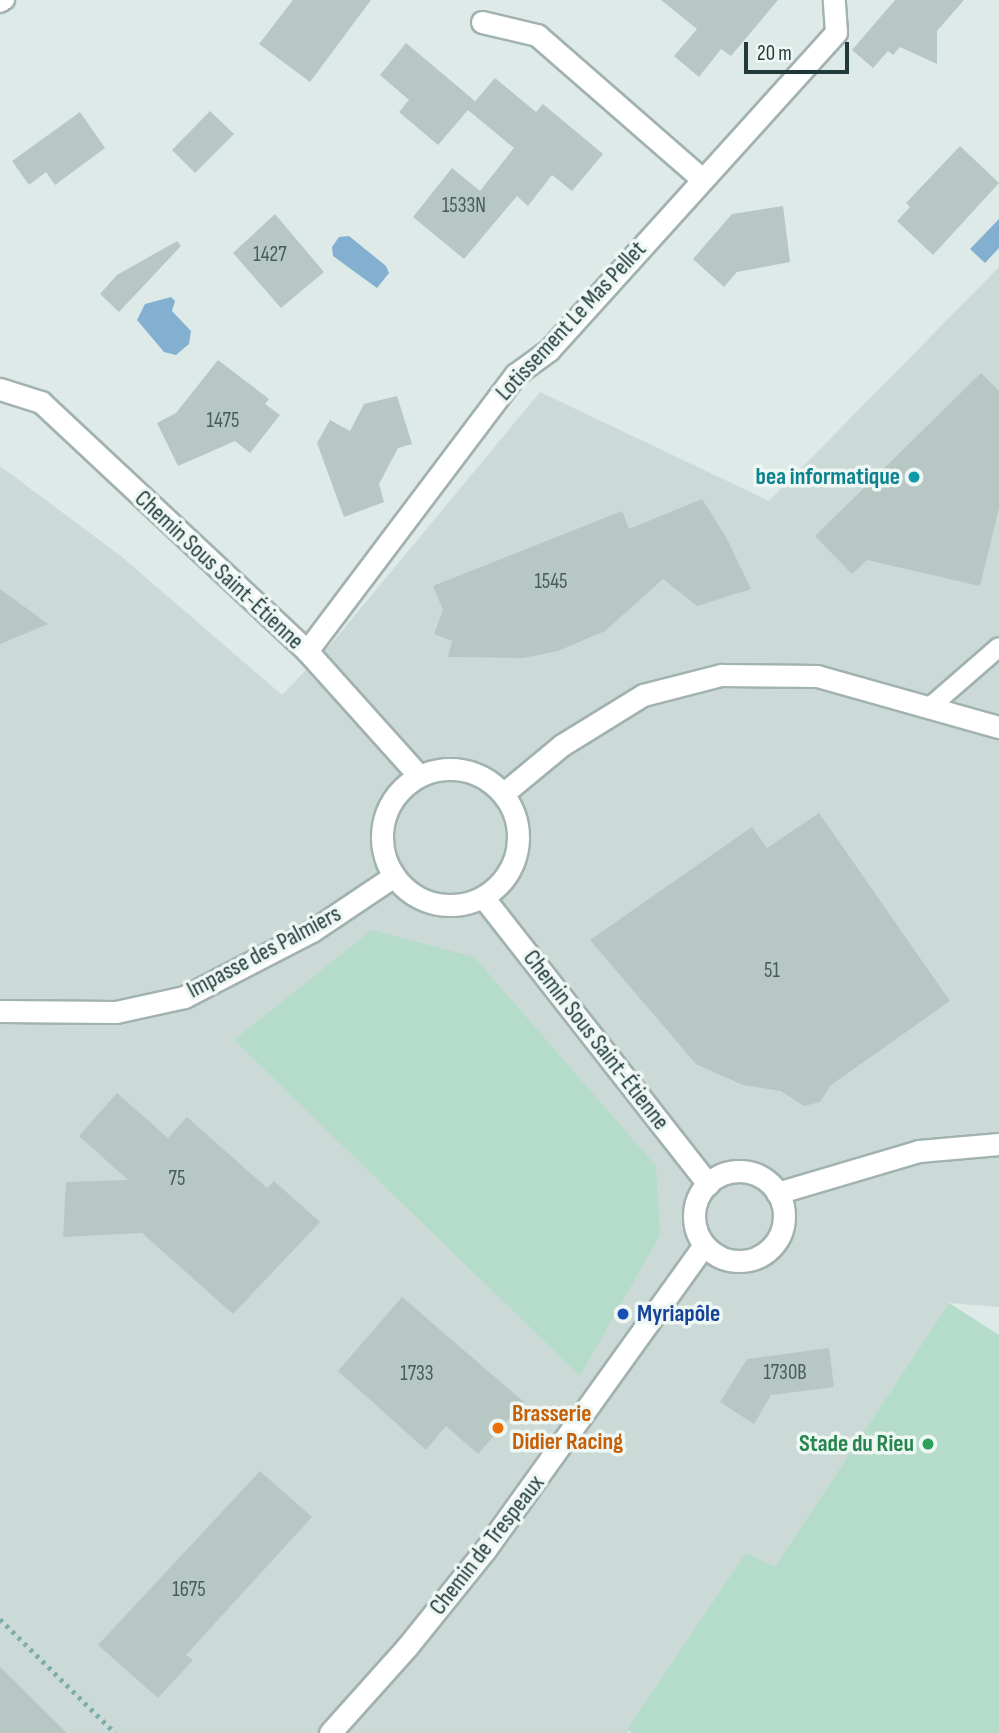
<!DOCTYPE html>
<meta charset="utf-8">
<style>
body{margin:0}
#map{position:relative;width:999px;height:1733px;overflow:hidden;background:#deeae8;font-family:"Sofia Sans Condensed",sans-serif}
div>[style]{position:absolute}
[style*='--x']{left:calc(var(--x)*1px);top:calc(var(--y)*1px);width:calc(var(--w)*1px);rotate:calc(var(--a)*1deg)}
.built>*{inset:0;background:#ccdad7}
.green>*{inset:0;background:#b5dcca}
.water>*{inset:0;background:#83b0d1}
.building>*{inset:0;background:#b6c7c4}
.path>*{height:4.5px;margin-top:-2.25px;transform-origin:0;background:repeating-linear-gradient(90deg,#7daeac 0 3.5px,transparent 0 8.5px)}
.roads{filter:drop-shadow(2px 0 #a1b2b0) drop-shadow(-2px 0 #a1b2b0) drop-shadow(0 2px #a1b2b0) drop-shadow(0 -2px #a1b2b0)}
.lane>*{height:18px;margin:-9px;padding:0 9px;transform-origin:9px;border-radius:9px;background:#fff}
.street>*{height:21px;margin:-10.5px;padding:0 10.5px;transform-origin:10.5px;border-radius:10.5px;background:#fff}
.street>.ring{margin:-10.5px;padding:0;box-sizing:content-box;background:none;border:21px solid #fff;border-radius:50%}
.dots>*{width:19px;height:19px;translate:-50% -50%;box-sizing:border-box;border:4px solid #eef7f4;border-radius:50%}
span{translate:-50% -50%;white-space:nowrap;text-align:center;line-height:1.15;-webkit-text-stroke:7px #eef7f4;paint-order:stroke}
.number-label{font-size:21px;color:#455d5c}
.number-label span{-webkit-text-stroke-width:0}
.street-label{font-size:24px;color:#1f3a39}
.culture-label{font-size:24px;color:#0d838f;font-weight:700}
.right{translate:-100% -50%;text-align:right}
.transit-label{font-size:24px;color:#164399;font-weight:700}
.left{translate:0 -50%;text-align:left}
.food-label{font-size:24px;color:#c56008;font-weight:700}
.leisure-label{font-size:24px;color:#27864d;font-weight:700}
.scale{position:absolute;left:744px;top:42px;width:105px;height:32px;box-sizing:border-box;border:4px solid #1f3a39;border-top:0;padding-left:9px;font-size:21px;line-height:24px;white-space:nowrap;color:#1f3a39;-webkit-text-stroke:5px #eef7f4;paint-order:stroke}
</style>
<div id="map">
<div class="built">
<div style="clip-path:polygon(999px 267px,999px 1307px,949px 1303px,775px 1568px,746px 1554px,627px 1729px,629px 1733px,0 1733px,0 466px,122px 557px,282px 695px,332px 643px,540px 392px,769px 501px)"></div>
</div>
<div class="green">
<div style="clip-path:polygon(372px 930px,474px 957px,656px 1166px,660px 1235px,580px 1376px,234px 1040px)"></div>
<div style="clip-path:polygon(949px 1303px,999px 1335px,999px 1733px,632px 1733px,627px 1729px,746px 1553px,775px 1567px)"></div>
</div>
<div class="water">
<div style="clip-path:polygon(999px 219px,999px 248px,985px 263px,970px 249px)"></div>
<div style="clip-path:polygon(349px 236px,386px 266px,389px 273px,377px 288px,333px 256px,332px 247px,339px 237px)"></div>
<div style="clip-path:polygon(171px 297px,175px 301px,172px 311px,191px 331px,189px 344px,176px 355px,164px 352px,137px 320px,145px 304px)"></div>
</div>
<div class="building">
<div style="clip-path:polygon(293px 0,371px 0,310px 82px,259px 44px)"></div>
<div style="clip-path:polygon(661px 0,778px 0,731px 56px,721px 49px,699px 77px,674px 56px,697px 29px)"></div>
<div style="clip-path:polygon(895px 0,964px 0,937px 31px,937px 64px,900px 47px,893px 55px,888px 51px,873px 68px,852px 50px)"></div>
<div style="clip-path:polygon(406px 43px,475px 101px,472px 105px,495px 78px,536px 112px,543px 104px,603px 154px,572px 191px,552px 175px,528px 206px,517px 196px,464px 259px,413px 217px,452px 168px,480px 191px,514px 148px,468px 110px,438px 145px,399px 112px,409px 100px,380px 75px)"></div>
<div style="clip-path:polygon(210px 111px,234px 134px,195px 173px,172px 150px)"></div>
<div style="clip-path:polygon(80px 112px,105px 148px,55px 185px,46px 172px,29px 185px,12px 161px)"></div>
<div style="clip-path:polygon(960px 146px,999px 183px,933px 255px,897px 221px,910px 207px,906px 203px)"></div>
<div style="clip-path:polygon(783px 206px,790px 262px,737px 272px,724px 287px,693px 259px,732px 214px)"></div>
<div style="clip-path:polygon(275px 214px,324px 272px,281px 308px,233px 253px)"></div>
<div style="clip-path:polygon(177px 241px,181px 246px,119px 312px,100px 294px,117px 275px)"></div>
<div style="clip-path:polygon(218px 360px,269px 399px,265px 404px,280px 415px,250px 453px,235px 441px,178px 466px,157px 423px,176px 413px)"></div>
<div style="clip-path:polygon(981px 373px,999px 391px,999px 508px,980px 586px,867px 560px,852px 574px,815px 536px)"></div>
<div style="clip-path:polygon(397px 396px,412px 444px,398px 448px,379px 484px,384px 502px,344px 517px,317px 443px,330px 420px,350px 431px,364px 404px)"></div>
<div style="clip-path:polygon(702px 499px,726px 537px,751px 589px,697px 606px,663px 579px,605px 631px,558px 651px,523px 658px,448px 657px,452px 641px,434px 634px,443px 610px,433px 586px,622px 511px,629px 529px)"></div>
<div style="clip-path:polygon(0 589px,48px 624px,0 644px)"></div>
<div style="clip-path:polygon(819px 813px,950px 1001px,831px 1085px,820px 1102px,804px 1106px,781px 1091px,743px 1085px,696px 1064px,590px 940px,752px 827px,767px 848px)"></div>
<div style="clip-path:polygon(117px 1093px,168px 1138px,187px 1117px,267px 1188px,274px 1181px,320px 1222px,233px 1314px,142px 1233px,63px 1237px,66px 1182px,128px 1180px,79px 1136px)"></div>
<div style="clip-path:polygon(402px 1297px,524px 1402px,478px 1454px,446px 1426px,426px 1450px,338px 1371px)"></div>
<div style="clip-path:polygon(829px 1348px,834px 1387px,771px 1395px,754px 1424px,720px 1402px,747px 1359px)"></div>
<div style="clip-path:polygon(260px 1471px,312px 1517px,186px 1655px,193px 1660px,158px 1698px,98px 1645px)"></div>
<div style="clip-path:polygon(0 1667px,67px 1733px,0 1733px)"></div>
</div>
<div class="path">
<div style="--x:0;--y:1619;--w:162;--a:44.7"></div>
</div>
<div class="roads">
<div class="lane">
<div style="--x:0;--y:3;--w:6;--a:-31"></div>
<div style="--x:930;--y:707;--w:91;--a:-41"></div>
</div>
<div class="street">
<div style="--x:482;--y:22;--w:57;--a:13.3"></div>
<div style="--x:537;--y:35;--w:218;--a:41.1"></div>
<div style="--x:0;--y:389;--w:43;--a:17.6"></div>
<div style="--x:41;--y:402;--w:364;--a:43.1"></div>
<div style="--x:307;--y:651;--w:168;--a:48.1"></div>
<div style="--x:307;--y:651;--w:347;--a:-53"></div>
<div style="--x:516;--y:374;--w:41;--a:-36"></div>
<div style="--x:549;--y:350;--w:428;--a:-47.9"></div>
<div style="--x:836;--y:32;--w:32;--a:-94"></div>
<div class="ring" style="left:382px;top:769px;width:115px;height:115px"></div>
<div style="--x:504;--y:793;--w:75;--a:-39.6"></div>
<div style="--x:562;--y:745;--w:95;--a:-31.7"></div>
<div style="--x:643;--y:695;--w:81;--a:-14.4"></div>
<div style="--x:721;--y:675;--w:96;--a:0.6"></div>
<div style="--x:817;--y:676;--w:189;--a:15.7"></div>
<div style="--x:483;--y:897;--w:365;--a:51.9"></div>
<div style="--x:0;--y:1011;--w:116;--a:0.5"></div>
<div style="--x:116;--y:1012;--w:70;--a:-12.4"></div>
<div style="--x:184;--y:997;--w:144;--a:-27.3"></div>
<div style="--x:312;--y:931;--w:99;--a:-33.9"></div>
<div class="ring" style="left:694px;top:1171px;width:69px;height:69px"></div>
<div style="--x:777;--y:1193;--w:148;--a:-16.5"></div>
<div style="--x:919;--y:1151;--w:80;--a:-5"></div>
<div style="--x:330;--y:1733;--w:115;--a:-48.2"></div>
<div style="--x:407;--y:1647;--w:124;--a:-51.2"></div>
<div style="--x:485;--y:1550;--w:375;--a:-54.3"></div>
</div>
</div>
<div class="dots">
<div style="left:914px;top:477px;background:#0f9aa8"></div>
<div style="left:623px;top:1314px;background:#1a4fb4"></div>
<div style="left:498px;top:1428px;background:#e8710a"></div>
<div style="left:928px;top:1444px;background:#2e9e5b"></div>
</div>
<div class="number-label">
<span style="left:464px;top:206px">1533N</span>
<span style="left:270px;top:255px">1427</span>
<span style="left:223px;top:421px">1475</span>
<span style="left:551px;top:582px">1545</span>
<span style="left:772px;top:971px">51</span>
<span style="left:177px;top:1179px">75</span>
<span style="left:785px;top:1373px">1730B</span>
<span style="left:417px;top:1374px">1733</span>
<span style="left:189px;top:1590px">1675</span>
</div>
<div class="street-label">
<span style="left:571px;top:321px;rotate:-47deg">Lotissement Le Mas Pellet</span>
<span style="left:219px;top:570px;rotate:43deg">Chemin Sous Saint-Étienne</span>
<span style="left:264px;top:952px;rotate:-28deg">Impasse des Palmiers</span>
<span style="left:596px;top:1040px;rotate:52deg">Chemin Sous Saint-Étienne</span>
<span style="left:487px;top:1545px;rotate:-52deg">Chemin de Trespeaux</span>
</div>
<div class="culture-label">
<span class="right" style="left:900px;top:477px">bea informatique</span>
</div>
<div class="transit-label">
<span class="left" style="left:637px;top:1314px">Myriapôle</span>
</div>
<div class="food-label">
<span class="left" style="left:512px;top:1428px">Brasserie<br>Didier Racing</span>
</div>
<div class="leisure-label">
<span class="right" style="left:914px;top:1444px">Stade du Rieu</span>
</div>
<div class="scale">20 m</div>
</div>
